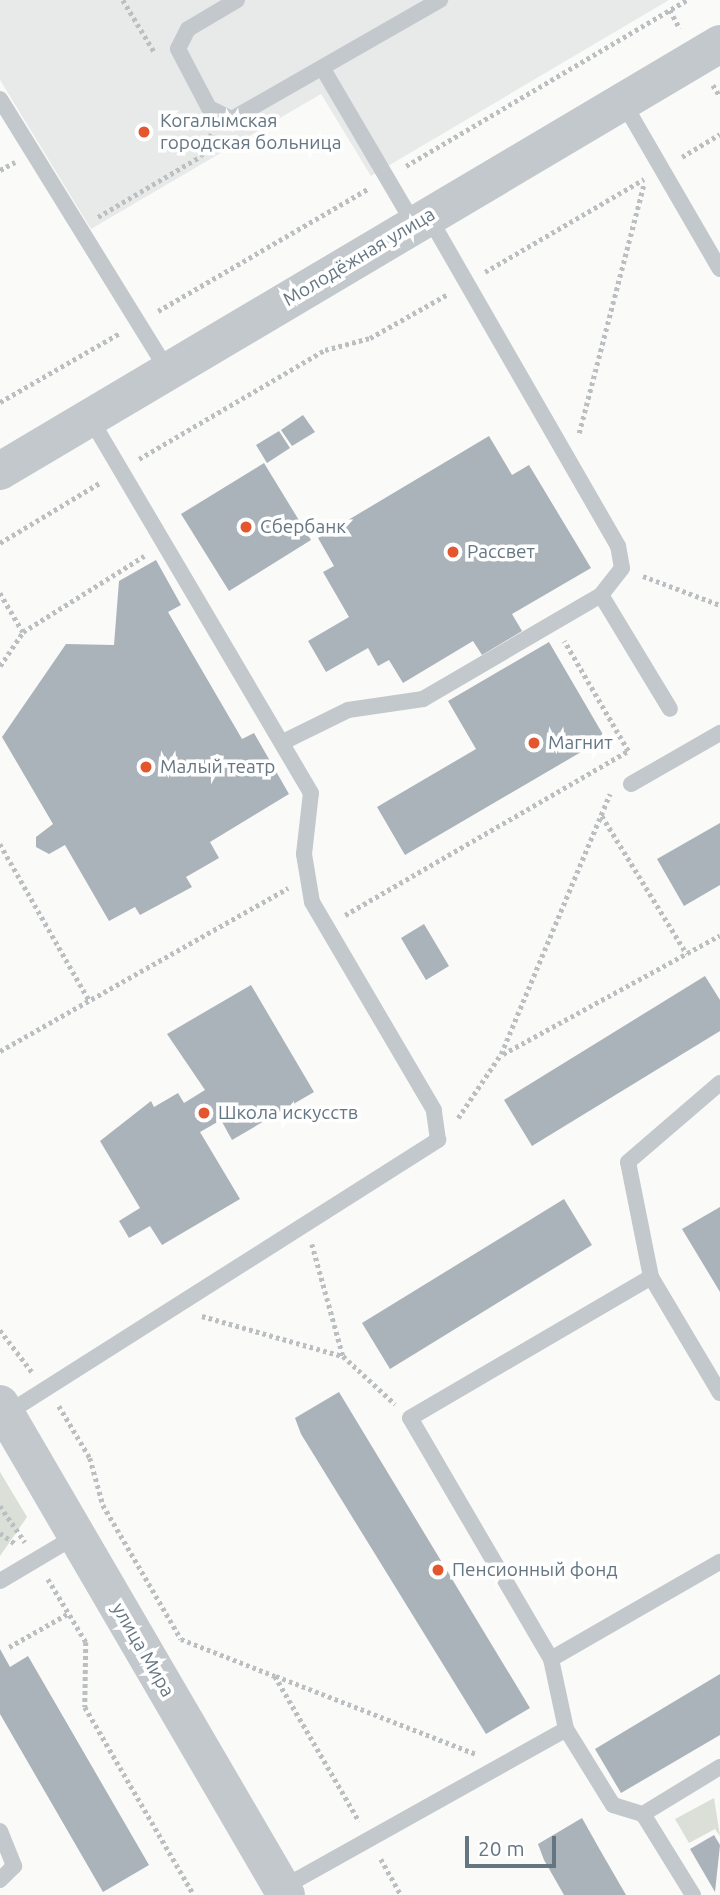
<!DOCTYPE html>
<meta charset="utf-8">
<style>
body{margin:0}
#map{position:relative;width:720px;height:1895px;overflow:hidden;background:#fafaf8;font-family:Ubuntu,sans-serif}
div>[style]{position:absolute}
[style*='--x']{left:calc(var(--x)*1px);top:calc(var(--y)*1px);width:calc(var(--w)*1px);rotate:calc(var(--a)*1deg)}
.built>*{inset:0;background:#e8e9e9}
.green>*{inset:0;background:#dadfd7}
.building>*{inset:0;background:#aab3b9}
.path>*{height:4.5px;margin-top:-2.25px;transform-origin:0;background:repeating-linear-gradient(90deg,#bbbfc2 0 3.5px,transparent 0 7px)}
.service>*{height:16px;margin:-8px;padding:0 8px;transform-origin:8px;border-radius:8px;background:#c3c8cc}
.tertiary>*{height:38px;margin:-19px;padding:0 19px;transform-origin:19px;border-radius:19px;background:#c3c8cc}
.dots>*{width:19px;height:19px;translate:-50% -50%;box-sizing:border-box;border:4px solid #fff;border-radius:50%}
span{translate:-50% -50%;white-space:nowrap;text-align:center;line-height:1.15;-webkit-text-stroke:7px #fff;paint-order:stroke}
.poi-label{font-size:19px;color:#657683}
.left{translate:0 -50%;text-align:left}
.street-label{font-size:19px;color:#657683}
.scale{position:absolute;left:465px;top:1836px;width:91px;height:32px;box-sizing:border-box;border:4px solid #657683;border-top:0;padding-left:9px;font-size:21px;line-height:24px;white-space:nowrap;color:#657683;-webkit-text-stroke:5px #fff;paint-order:stroke}
</style>
<div id="map">
<div class="built">
<div style="clip-path:polygon(0 0,669px 0,371px 176px,321px 94px,91px 229px,0 80px)"></div>
</div>
<div class="green">
<div style="clip-path:polygon(0 1472px,27px 1517px,0 1556px)"></div>
<div style="clip-path:polygon(714px 1798px,720px 1836px,715px 1829px,689px 1843px,675px 1819px)"></div>
</div>
<div class="building">
<div style="clip-path:polygon(303px 415px,315px 432px,292px 446px,281px 430px)"></div>
<div style="clip-path:polygon(279px 431px,290px 448px,267px 463px,256px 445px)"></div>
<div style="clip-path:polygon(489px 436px,512px 475px,529px 465px,591px 568px,512px 614px,522px 631px,482px 655px,473px 641px,403px 683px,389px 660px,378px 666px,368px 648px,326px 672px,308px 641px,349px 617px,323px 572px,334px 566px,318px 538px)"></div>
<div style="clip-path:polygon(264px 463px,311px 540px,229px 591px,181px 514px)"></div>
<div style="clip-path:polygon(156px 560px,181px 605px,168px 612px,242px 739px,254px 733px,289px 794px,210px 842px,219px 858px,186px 877px,192px 887px,140px 915px,135px 907px,109px 921px,65px 845px,49px 854px,36px 847px,36px 837px,53px 824px,2px 737px,66px 644px,114px 645px,119px 581px)"></div>
<div style="clip-path:polygon(549px 642px,605px 738px,405px 855px,377px 807px,476px 749px,448px 701px)"></div>
<div style="clip-path:polygon(720px 823px,720px 885px,684px 906px,657px 859px)"></div>
<div style="clip-path:polygon(424px 924px,449px 966px,426px 980px,401px 938px)"></div>
<div style="clip-path:polygon(705px 976px,720px 1000px,720px 1031px,532px 1146px,504px 1100px)"></div>
<div style="clip-path:polygon(251px 985px,314px 1092px,232px 1140px,221px 1120px,200px 1132px,240px 1199px,162px 1245px,150px 1226px,129px 1238px,119px 1221px,140px 1208px,100px 1141px,151px 1101px,154px 1107px,178px 1093px,184px 1103px,205px 1090px,167px 1034px)"></div>
<div style="clip-path:polygon(564px 1199px,592px 1245px,390px 1369px,362px 1323px)"></div>
<div style="clip-path:polygon(720px 1207px,720px 1292px,682px 1229px)"></div>
<div style="clip-path:polygon(339px 1392px,530px 1708px,486px 1734px,301px 1434px,295px 1418px)"></div>
<div style="clip-path:polygon(0 1649px,10px 1667px,28px 1656px,149px 1865px,103px 1892px,0 1714px)"></div>
<div style="clip-path:polygon(720px 1674px,720px 1735px,621px 1793px,595px 1749px)"></div>
<div style="clip-path:polygon(582px 1818px,600px 1850px,626px 1895px,564px 1895px,544px 1860px,538px 1844px)"></div>
<div style="clip-path:polygon(714px 1835px,720px 1845px,715px 1892px,690px 1849px)"></div>
</div>
<div class="path">
<div style="--x:123;--y:0;--w:62;--a:58.9"></div>
<div style="--x:670;--y:10;--w:21;--a:62"></div>
<div style="--x:713;--y:85;--w:13;--a:58"></div>
<div style="--x:682;--y:157;--w:44;--a:-31.2"></div>
<div style="--x:406;--y:166;--w:326;--a:-30.6"></div>
<div style="--x:0;--y:170;--w:17;--a:-28"></div>
<div style="--x:98;--y:217;--w:120;--a:-30.6"></div>
<div style="--x:201;--y:156;--w:26;--a:-65"></div>
<div style="--x:485;--y:272;--w:184;--a:-30.3"></div>
<div style="--x:158;--y:311;--w:244;--a:-30.2"></div>
<div style="--x:0;--y:402;--w:138;--a:-29.9"></div>
<div style="--x:579;--y:433;--w:257;--a:-75.4"></div>
<div style="--x:139;--y:459;--w:216;--a:-30.4"></div>
<div style="--x:325;--y:350;--w:47;--a:-14.9"></div>
<div style="--x:370;--y:338;--w:90;--a:-29.4"></div>
<div style="--x:0;--y:543;--w:118;--a:-31.1"></div>
<div style="--x:643;--y:576;--w:82;--a:20.6"></div>
<div style="--x:0;--y:593;--w:45;--a:59.5"></div>
<div style="--x:23;--y:632;--w:143;--a:-32.1"></div>
<div style="--x:0;--y:666;--w:41;--a:-55.9"></div>
<div style="--x:602;--y:816;--w:162;--a:58.4"></div>
<div style="--x:0;--y:844;--w:182;--a:60.3"></div>
<div style="--x:345;--y:915;--w:327;--a:-30.1"></div>
<div style="--x:628;--y:751;--w:127;--a:-120.2"></div>
<div style="--x:0;--y:1051;--w:331;--a:-29.5"></div>
<div style="--x:503;--y:1054;--w:247;--a:-28.7"></div>
<div style="--x:458;--y:1118;--w:77;--a:-56.1"></div>
<div style="--x:501;--y:1054;--w:282;--a:-67.3"></div>
<div style="--x:312;--y:1244;--w:116;--a:74.5"></div>
<div style="--x:343;--y:1356;--w:71;--a:42.7"></div>
<div style="--x:202;--y:1316;--w:146;--a:15.9"></div>
<div style="--x:0;--y:1330;--w:53;--a:52.7"></div>
<div style="--x:59;--y:1406;--w:61;--a:59.2"></div>
<div style="--x:90;--y:1458;--w:49;--a:74.5"></div>
<div style="--x:103;--y:1505;--w:155;--a:59.8"></div>
<div style="--x:181;--y:1639;--w:101;--a:21.5"></div>
<div style="--x:275;--y:1676;--w:168;--a:59.9"></div>
<div style="--x:0;--y:1506;--w:44;--a:55.2"></div>
<div style="--x:0;--y:1533;--w:19;--a:35"></div>
<div style="--x:48;--y:1579;--w:74;--a:58.9"></div>
<div style="--x:86;--y:1642;--w:65;--a:90.9"></div>
<div style="--x:85;--y:1707;--w:217;--a:59.9"></div>
<div style="--x:9;--y:1647;--w:69;--a:-29.5"></div>
<div style="--x:276;--y:1676;--w:215;--a:21.3"></div>
<div style="--x:381;--y:1859;--w:41;--a:60.9"></div>
</div>
<div class="service">
<div style="--x:237;--y:0;--w:57;--a:149.4"></div>
<div style="--x:188;--y:29;--w:22;--a:117"></div>
<div style="--x:178;--y:49;--w:67;--a:62.3"></div>
<div style="--x:209;--y:108;--w:25;--a:26"></div>
<div style="--x:232;--y:119;--w:240;--a:-29.8"></div>
<div style="--x:323;--y:69;--w:180;--a:59.6"></div>
<div style="--x:0;--y:99;--w:320;--a:58.3"></div>
<div style="--x:623;--y:102;--w:193;--a:59.9"></div>
<div style="--x:601;--y:595;--w:133;--a:58.8"></div>
<div style="--x:283;--y:742;--w:72;--a:-26.2"></div>
<div style="--x:348;--y:710;--w:76;--a:-8.3"></div>
<div style="--x:423;--y:699;--w:206;--a:-30.3"></div>
<div style="--x:601;--y:595;--w:34;--a:-52"></div>
<div style="--x:622;--y:568;--w:22;--a:-100"></div>
<div style="--x:618;--y:546;--w:382;--a:-119.9"></div>
<div style="--x:631;--y:784;--w:103;--a:-29.8"></div>
<div style="--x:651;--y:1277;--w:117;--a:-101.3"></div>
<div style="--x:628;--y:1162;--w:121;--a:-40.7"></div>
<div style="--x:6;--y:1414;--w:512;--a:-32.39"></div>
<div style="--x:438;--y:1140;--w:30;--a:-98"></div>
<div style="--x:434;--y:1110;--w:241;--a:-120.4"></div>
<div style="--x:312;--y:902;--w:49;--a:-99.5"></div>
<div style="--x:304;--y:854;--w:61;--a:-83.5"></div>
<div style="--x:311;--y:793;--w:435;--a:-120.5"></div>
<div style="--x:0;--y:1581;--w:88;--a:-30.6"></div>
<div style="--x:551;--y:1659;--w:195;--a:-29.9"></div>
<div style="--x:566;--y:1729;--w:89;--a:58.3"></div>
<div style="--x:613;--y:1805;--w:31;--a:17"></div>
<div style="--x:643;--y:1814;--w:95;--a:58.3"></div>
<div style="--x:643;--y:1814;--w:90;--a:-31.4"></div>
<div style="--x:0;--y:1831;--w:38;--a:68"></div>
<div style="--x:14;--y:1866;--w:20;--a:135"></div>
<div style="--x:282;--y:1888;--w:325;--a:-29.2"></div>
<div style="--x:566;--y:1729;--w:72;--a:-102.1"></div>
<div style="--x:551;--y:1659;--w:279;--a:-120.3"></div>
<div style="--x:410;--y:1418;--w:279;--a:-30.3"></div>
<div style="--x:651;--y:1277;--w:135;--a:59.3"></div>
</div>
<div class="tertiary">
<div style="--x:0;--y:471;--w:837;--a:-30.67"></div>
<div style="--x:0;--y:1404;--w:568;--a:59.78"></div>
</div>
<div class="dots">
<div style="left:144px;top:132px;background:#e4572e"></div>
<div style="left:246px;top:527px;background:#e4572e"></div>
<div style="left:453px;top:552px;background:#e4572e"></div>
<div style="left:534px;top:743px;background:#e4572e"></div>
<div style="left:146px;top:767px;background:#e4572e"></div>
<div style="left:204px;top:1113px;background:#e4572e"></div>
<div style="left:438px;top:1570px;background:#e4572e"></div>
</div>
<div class="poi-label">
<span class="left" style="left:160px;top:132px">Когалымская<br>городская больница</span>
<span class="left" style="left:260px;top:527px">Сбербанк</span>
<span class="left" style="left:467px;top:552px">Рассвет</span>
<span class="left" style="left:548px;top:743px">Магнит</span>
<span class="left" style="left:160px;top:767px">Малый театр</span>
<span class="left" style="left:218px;top:1113px">Школа искусств</span>
<span class="left" style="left:452px;top:1570px">Пенсионный фонд</span>
</div>
<div class="street-label">
<span style="left:359px;top:257px;rotate:-31deg">Молодёжная улица</span>
<span style="left:143px;top:1650px;rotate:60deg">улица Мира</span>
</div>
<div class="scale">20 m</div>
</div>
